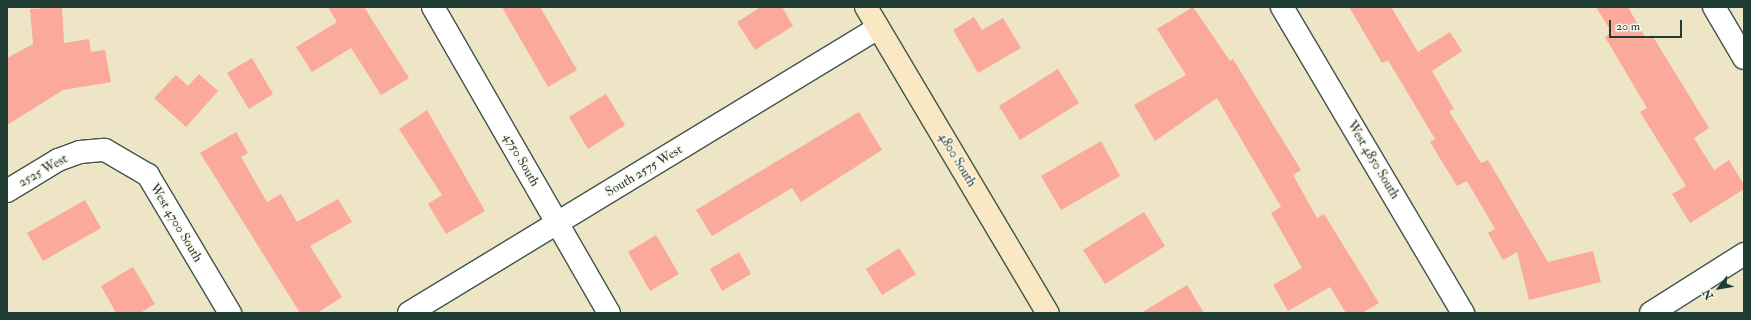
<!DOCTYPE html>
<style>
body{margin:0}
#map{position:relative;width:1751px;height:320px;overflow:hidden;background:#eee4c6;font-family:"IM FELL Double Pica",serif}
div>[style]{position:absolute}
[style*='--x']{left:calc(var(--x)*1px);top:calc(var(--y)*1px);width:calc(var(--w)*1px);rotate:calc(var(--a)*1deg)}
.building>*{inset:0;background:#fba99b}
.roads{filter:drop-shadow(1px 0 #3e564a) drop-shadow(-1px 0 #3e564a) drop-shadow(0 1px #3e564a) drop-shadow(0 -1px #3e564a)}
.street>*{height:22px;margin:-11px;padding:0 11px;transform-origin:11px;border-radius:11px;background:#fff}
.secondary>*{height:22px;margin:-11px;padding:0 11px;transform-origin:11px;border-radius:11px;background:#fae7c3}
span{translate:-50% -50%;white-space:nowrap;text-align:center;line-height:1.15;-webkit-text-stroke:3px #fbf7ec;paint-order:stroke}
.street-label{font-size:13px;color:#1f3d34}
.frame{position:absolute;inset:0;border:8px solid #1f3d34;pointer-events:none}
.north{position:absolute;left:1699px;top:268px;width:40px;height:40px;-webkit-text-stroke:3px #fbf7ec;paint-order:stroke;rotate:239deg;font-size:11px;font-weight:700;line-height:16px;text-align:center;color:#1f3d34}
.north::after{content:'';display:block;margin:auto;width:14px;height:18px;background:#1f3d34;clip-path:polygon(50% 0,100% 100%,50% 72%,0 100%)}
.scale{position:absolute;left:1609px;top:20px;width:73px;height:18px;box-sizing:border-box;border:2px solid #1f3d34;border-top:0;padding-left:5px;font-size:12px;line-height:14px;white-space:nowrap;color:#1f3d34;-webkit-text-stroke:3px #fbf7ec;paint-order:stroke}
</style>
<div id="map">
<div class="building">
<div style="clip-path:polygon(62px 7px,64px 43px,89px 39px,91px 52px,105px 50px,111px 82px,63px 90px,7px 125px,7px 58px,33px 44px,30px 9px)"></div>
<div style="clip-path:polygon(328px 7px,364px 7px,409px 78px,381px 95px,351px 48px,312px 72px,296px 47px,337px 22px)"></div>
<div style="clip-path:polygon(502px 7px,540px 7px,577px 70px,548px 87px)"></div>
<div style="clip-path:polygon(761px 7px,782px 7px,793px 26px,755px 50px,737px 22px)"></div>
<div style="clip-path:polygon(1193px 7px,1230px 61px,1233px 59px,1301px 170px,1293px 175px,1317px 218px,1324px 214px,1379px 303px,1362px 313px,1346px 313px,1330px 287px,1288px 311px,1273px 285px,1302px 268px,1271px 213px,1281px 207px,1217px 98px,1155px 141px,1134px 105px,1186px 75px,1157px 29px)"></div>
<div style="clip-path:polygon(1349px 7px,1391px 7px,1418px 52px,1450px 32px,1462px 51px,1432px 71px,1454px 109px,1449px 111px,1481px 163px,1488px 160px,1548px 262px,1593px 251px,1601px 282px,1529px 300px,1517px 252px,1503px 260px,1488px 233px,1495px 229px,1467px 181px,1457px 186px,1430px 142px,1435px 139px,1388px 60px,1382px 63px)"></div>
<div style="clip-path:polygon(1596px 7px,1628px 7px,1646px 39px,1652px 35px,1709px 128px,1694px 138px,1714px 170px,1729px 160px,1744px 185px,1744px 189px,1690px 223px,1672px 194px,1686px 186px,1640px 112px,1647px 108px,1605px 37px,1612px 33px)"></div>
<div style="clip-path:polygon(974px 17px,982px 30px,1003px 18px,1021px 48px,978px 73px,953px 30px)"></div>
<div style="clip-path:polygon(252px 58px,273px 94px,249px 109px,227px 73px)"></div>
<div style="clip-path:polygon(1058px 69px,1079px 103px,1020px 140px,999px 106px)"></div>
<div style="clip-path:polygon(199px 74px,218px 91px,186px 127px,154px 98px,176px 75px,188px 86px)"></div>
<div style="clip-path:polygon(606px 94px,625px 125px,588px 149px,569px 117px)"></div>
<div style="clip-path:polygon(427px 110px,485px 211px,446px 234px,428px 204px,442px 195px,399px 129px)"></div>
<div style="clip-path:polygon(859px 112px,882px 150px,801px 202px,792px 188px,712px 236px,696px 210px)"></div>
<div style="clip-path:polygon(236px 132px,248px 153px,241px 157px,267px 202px,281px 194px,297px 222px,338px 199px,352px 222px,310px 246px,342px 297px,317px 313px,300px 313px,200px 153px)"></div>
<div style="clip-path:polygon(1101px 141px,1120px 176px,1061px 210px,1041px 176px)"></div>
<div style="clip-path:polygon(85px 200px,101px 228px,43px 261px,27px 233px)"></div>
<div style="clip-path:polygon(1144px 212px,1165px 246px,1105px 284px,1083px 250px)"></div>
<div style="clip-path:polygon(656px 235px,679px 274px,650px 291px,628px 252px)"></div>
<div style="clip-path:polygon(899px 248px,916px 274px,882px 295px,866px 269px)"></div>
<div style="clip-path:polygon(739px 252px,751px 274px,722px 291px,710px 269px)"></div>
<div style="clip-path:polygon(133px 267px,155px 304px,140px 313px,116px 313px,101px 286px)"></div>
<div style="clip-path:polygon(1187px 285px,1204px 313px,1141px 313px)"></div>
</div>
<div class="roads">
<div class="street">
<div style="--x:433;--y:7;--w:353;--a:60.1"></div>
<div style="--x:1282;--y:7;--w:356;--a:59.4"></div>
<div style="--x:1714;--y:7;--w:59;--a:59.5"></div>
<div style="--x:7;--y:191;--w:60;--a:-31.3"></div>
<div style="--x:58;--y:160;--w:23;--a:-20"></div>
<div style="--x:80;--y:152;--w:25;--a:-5"></div>
<div style="--x:105;--y:150;--w:50;--a:30.2"></div>
<div style="--x:148;--y:175;--w:161;--a:59.3"></div>
<div style="--x:409;--y:313;--w:549;--a:-31.29"></div>
<div style="--x:1651;--y:313;--w:110;--a:-32.4"></div>
</div>
<div class="secondary">
<div style="--x:866;--y:7;--w:356;--a:59.3"></div>
</div>
</div>
<div class="street-label">
<span style="left:521px;top:160px;rotate:60deg">4750 South</span>
<span style="left:957px;top:160px;rotate:59deg">4800 South</span>
<span style="left:1373px;top:160px;rotate:59deg">West 4850 South</span>
<span style="left:43px;top:171px;rotate:-29deg">2525 West</span>
<span style="left:644px;top:171px;rotate:-31deg">South 2575 West</span>
<span style="left:176px;top:223px;rotate:59deg">West 4700 South</span>
</div>
<div class="frame"></div>
<div class="north">N</div>
<div class="scale">20 m</div>
</div>
